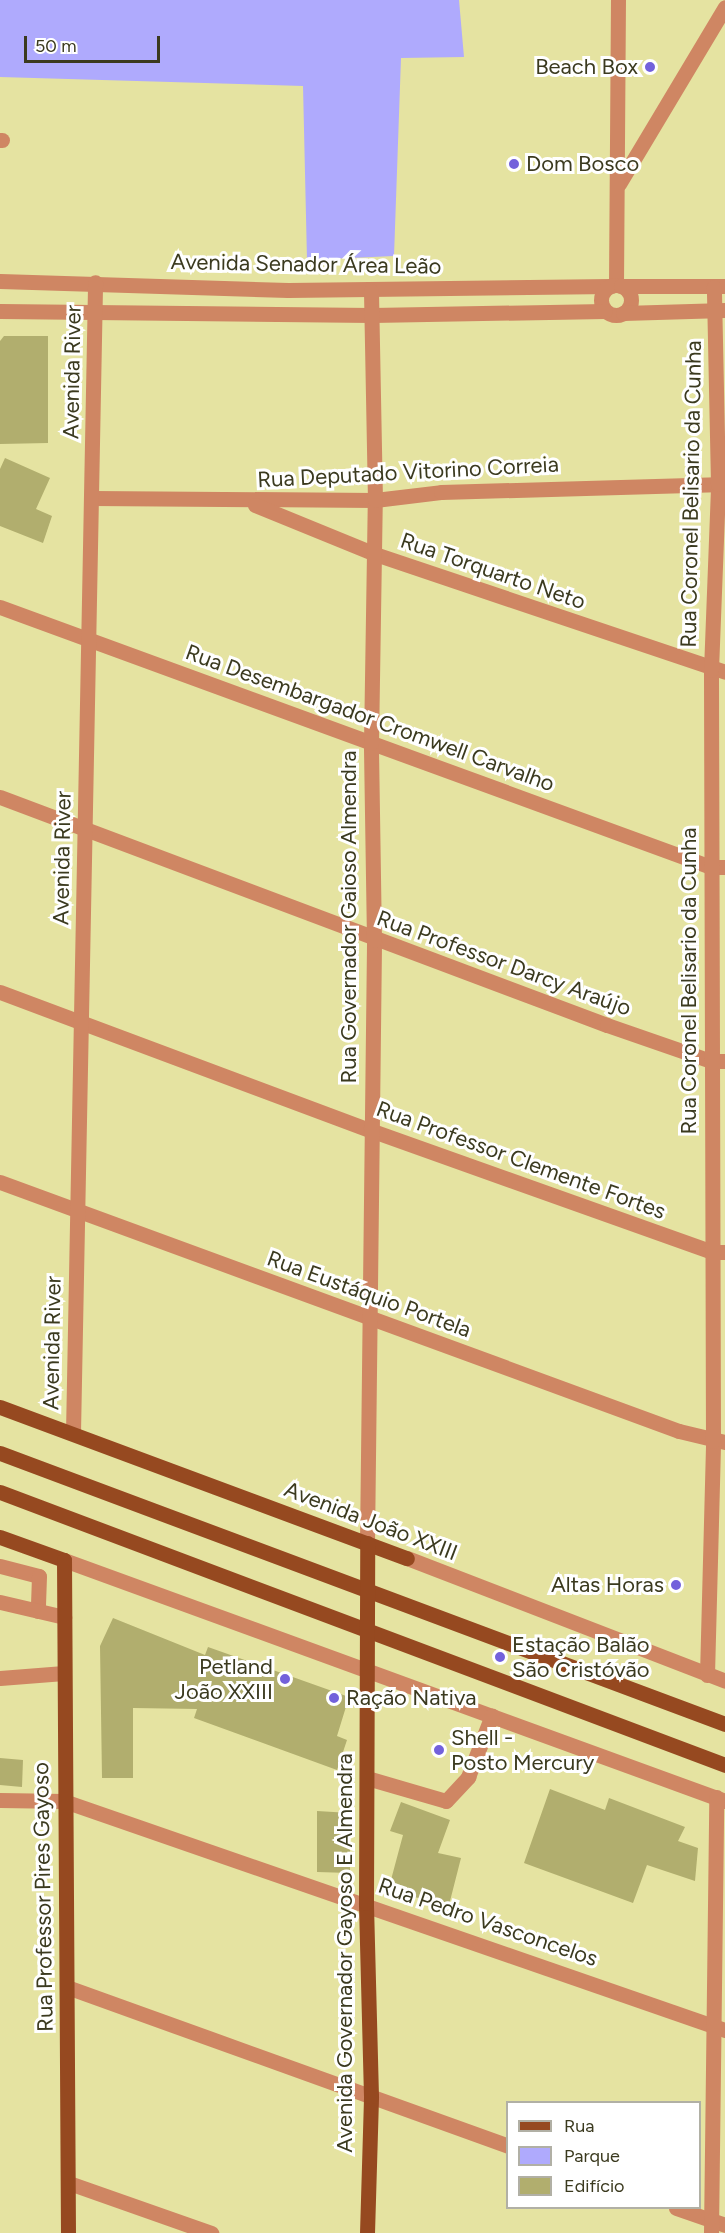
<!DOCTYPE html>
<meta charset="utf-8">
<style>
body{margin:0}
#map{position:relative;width:725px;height:2233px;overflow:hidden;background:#e5e3a1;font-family:Figtree,sans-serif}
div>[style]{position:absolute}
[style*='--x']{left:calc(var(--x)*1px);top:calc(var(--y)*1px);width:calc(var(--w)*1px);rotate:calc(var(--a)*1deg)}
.green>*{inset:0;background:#afaafd}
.building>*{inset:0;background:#b1ae6e}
.minor>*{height:15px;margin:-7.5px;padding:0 7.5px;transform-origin:7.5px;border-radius:7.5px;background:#cf8663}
.minor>.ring{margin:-7.5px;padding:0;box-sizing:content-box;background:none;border:15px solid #cf8663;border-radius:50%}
.major>*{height:15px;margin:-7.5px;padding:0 7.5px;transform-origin:7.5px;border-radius:7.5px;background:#964920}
.dots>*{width:16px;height:16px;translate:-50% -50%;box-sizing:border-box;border:3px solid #fff;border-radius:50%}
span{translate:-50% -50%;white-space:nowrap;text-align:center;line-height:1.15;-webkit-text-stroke:6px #fff;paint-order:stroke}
.poi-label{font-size:22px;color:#3b3a1f}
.right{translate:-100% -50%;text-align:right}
.left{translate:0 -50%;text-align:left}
.street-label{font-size:22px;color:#3b3a1f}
.legend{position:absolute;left:506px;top:2101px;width:195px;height:108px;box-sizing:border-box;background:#fff;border:2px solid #b1b0a5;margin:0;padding:8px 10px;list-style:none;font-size:18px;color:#3b3a1f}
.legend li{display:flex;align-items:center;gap:12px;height:30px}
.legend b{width:30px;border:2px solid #b1b0a5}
.scale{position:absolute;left:24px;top:36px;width:136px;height:27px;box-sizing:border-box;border:3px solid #3b3a1f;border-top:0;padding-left:8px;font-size:18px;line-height:21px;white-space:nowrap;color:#3b3a1f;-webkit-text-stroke:4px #fff;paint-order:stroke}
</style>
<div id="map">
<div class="green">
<div style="clip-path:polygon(0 0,459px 0,464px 57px,401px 58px,394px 256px,307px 260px,303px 86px,0 77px)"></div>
</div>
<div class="building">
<div style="clip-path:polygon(4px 336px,48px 336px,48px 443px,0 444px,0 341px)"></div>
<div style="clip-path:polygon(5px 458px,50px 478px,36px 509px,52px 516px,43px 543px,0 526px,0 469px)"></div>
<div style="clip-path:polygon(113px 1618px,205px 1655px,208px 1647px,349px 1697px,337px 1736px,347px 1740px,337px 1770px,194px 1718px,197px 1709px,133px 1708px,133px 1778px,102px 1778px,100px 1646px)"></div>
<div style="clip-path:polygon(0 1758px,23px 1760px,22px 1787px,0 1785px)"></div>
<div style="clip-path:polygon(550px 1789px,605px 1810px,609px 1798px,685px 1827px,678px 1841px,698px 1848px,695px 1881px,647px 1865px,633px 1903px,524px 1863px)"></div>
<div style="clip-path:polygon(401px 1802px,450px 1820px,438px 1853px,461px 1858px,449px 1905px,388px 1891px,403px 1835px,390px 1831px)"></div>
<div style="clip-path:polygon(317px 1811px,350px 1813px,350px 1873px,317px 1872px)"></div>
</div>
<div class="minor">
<div style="--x:0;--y:140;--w:2;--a:0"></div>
<div style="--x:619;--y:184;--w:206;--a:-59.1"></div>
<div style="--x:0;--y:281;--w:288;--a:1.8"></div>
<div style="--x:288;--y:290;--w:323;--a:-0.7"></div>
<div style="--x:616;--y:285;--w:285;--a:-89.6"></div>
<div class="ring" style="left:601px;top:285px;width:15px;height:15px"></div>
<div style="--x:621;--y:286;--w:104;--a:0"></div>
<div style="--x:0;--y:311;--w:372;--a:0.6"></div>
<div style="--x:372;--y:315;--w:233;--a:-1"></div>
<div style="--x:623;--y:313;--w:102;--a:-1.7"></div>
<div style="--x:93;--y:498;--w:282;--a:0.4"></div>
<div style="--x:375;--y:500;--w:66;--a:-6.9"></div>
<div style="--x:441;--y:492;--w:284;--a:-1.6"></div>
<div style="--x:255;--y:505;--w:130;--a:22.2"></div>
<div style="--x:375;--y:554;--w:369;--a:18.6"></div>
<div style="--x:0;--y:607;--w:757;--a:20.09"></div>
<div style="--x:711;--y:867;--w:14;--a:0"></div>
<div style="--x:0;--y:797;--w:648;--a:20.59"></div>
<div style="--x:607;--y:1025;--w:110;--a:19.1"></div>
<div style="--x:711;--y:1061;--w:14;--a:0"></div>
<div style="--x:0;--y:992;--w:395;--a:20.5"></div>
<div style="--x:370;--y:1130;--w:364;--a:19.6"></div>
<div style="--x:713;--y:1252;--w:12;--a:0"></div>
<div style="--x:0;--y:1182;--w:723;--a:20.14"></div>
<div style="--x:679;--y:1431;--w:47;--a:13.4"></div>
<div style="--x:73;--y:1433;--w:1151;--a:-88.9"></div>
<div style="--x:367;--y:1543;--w:603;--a:-89.33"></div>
<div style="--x:374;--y:940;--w:197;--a:-90.9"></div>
<div style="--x:371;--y:743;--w:243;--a:-89.1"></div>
<div style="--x:375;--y:500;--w:209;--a:-91.1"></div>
<div style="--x:407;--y:1558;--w:341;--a:21.1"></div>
<div style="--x:64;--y:1560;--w:704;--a:20.03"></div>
<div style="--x:0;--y:1566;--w:40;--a:14.4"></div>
<div style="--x:39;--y:1576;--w:35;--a:92"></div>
<div style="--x:0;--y:1602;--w:66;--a:13.2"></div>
<div style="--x:707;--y:1675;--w:234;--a:-88.5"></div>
<div style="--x:713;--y:1441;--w:771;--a:-90.15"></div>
<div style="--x:711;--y:670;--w:186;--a:-87.8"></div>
<div style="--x:718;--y:484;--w:197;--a:-91.2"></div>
<div style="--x:0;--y:1678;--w:64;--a:-4.5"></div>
<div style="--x:367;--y:1778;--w:82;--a:16.2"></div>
<div style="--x:446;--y:1801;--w:33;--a:-47"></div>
<div style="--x:468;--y:1777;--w:66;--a:-68.8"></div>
<div style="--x:0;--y:1800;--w:64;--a:0.9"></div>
<div style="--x:64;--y:1801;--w:700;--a:19.11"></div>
<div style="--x:67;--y:1987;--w:469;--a:19.8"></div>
<div style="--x:69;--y:2183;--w:151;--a:19.4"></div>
<div style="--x:676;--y:2208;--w:52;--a:19.1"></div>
<div style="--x:711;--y:2233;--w:436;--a:-89.3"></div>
</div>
<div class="major">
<div style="--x:0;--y:1407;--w:434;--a:20.4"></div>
<div style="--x:0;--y:1453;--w:774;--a:20.5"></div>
<div style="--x:0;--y:1492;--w:775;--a:20.63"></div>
<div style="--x:0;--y:1537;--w:68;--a:19.8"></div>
<div style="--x:64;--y:1560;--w:673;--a:89.66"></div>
<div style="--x:367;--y:2233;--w:137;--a:-88.3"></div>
<div style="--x:371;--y:2096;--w:193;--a:-91.5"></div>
<div style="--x:366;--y:1903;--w:360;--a:-89.8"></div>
</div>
<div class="dots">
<div style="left:650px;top:67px;background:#7361db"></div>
<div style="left:514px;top:164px;background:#7361db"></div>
<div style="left:676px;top:1585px;background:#7361db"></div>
<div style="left:500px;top:1657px;background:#7361db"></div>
<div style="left:285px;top:1679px;background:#7361db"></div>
<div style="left:334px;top:1698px;background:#7361db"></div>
<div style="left:439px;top:1750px;background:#7361db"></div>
</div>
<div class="poi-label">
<span class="right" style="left:638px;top:67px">Beach Box</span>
<span class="left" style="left:526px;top:164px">Dom Bosco</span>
<span class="right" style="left:664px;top:1585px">Altas Horas</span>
<span class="left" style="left:512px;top:1657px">Estação Balão<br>São Cristóvão</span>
<span class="right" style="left:273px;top:1679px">Petland<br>João XXIII</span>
<span class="left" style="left:346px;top:1698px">Ração Nativa</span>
<span class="left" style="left:451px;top:1750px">Shell -<br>Posto Mercury</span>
</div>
<div class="street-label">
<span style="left:306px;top:264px;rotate:1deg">Avenida Senador Área Leão</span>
<span style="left:72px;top:372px;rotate:-89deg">Avenida River</span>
<span style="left:408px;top:472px;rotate:-3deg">Rua Deputado Vitorino Correia</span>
<span style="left:691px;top:494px;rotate:-89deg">Rua Coronel Belisario da Cunha</span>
<span style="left:493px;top:571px;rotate:19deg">Rua Torquarto Neto</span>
<span style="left:370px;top:718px;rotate:20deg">Rua Desembargador Cromwell Carvalho</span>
<span style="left:62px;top:858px;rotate:-89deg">Avenida River</span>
<span style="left:349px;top:917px;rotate:-90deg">Rua Governador Gaioso Almendra</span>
<span style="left:504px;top:963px;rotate:20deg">Rua Professor Darcy Araújo</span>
<span style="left:689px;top:981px;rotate:-90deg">Rua Coronel Belisario da Cunha</span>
<span style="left:521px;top:1160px;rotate:20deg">Rua Professor Clemente Fortes</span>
<span style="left:369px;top:1294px;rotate:20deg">Rua Eustáquio Portela</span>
<span style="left:52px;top:1343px;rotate:-89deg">Avenida River</span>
<span style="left:371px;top:1521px;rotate:21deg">Avenida João XXIII</span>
<span style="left:43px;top:1897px;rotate:-91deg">Rua Professor Pires Gayoso</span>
<span style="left:488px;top:1922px;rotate:19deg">Rua Pedro Vasconcelos</span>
<span style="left:345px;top:1953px;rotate:-90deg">Avenida Governador Gayoso E Almendra</span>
</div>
<ul class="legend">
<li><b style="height:8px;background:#964920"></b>Rua</li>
<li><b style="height:16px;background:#afaafd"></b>Parque</li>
<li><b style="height:16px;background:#b1ae6e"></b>Edifício</li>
</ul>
<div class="scale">50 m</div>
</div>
